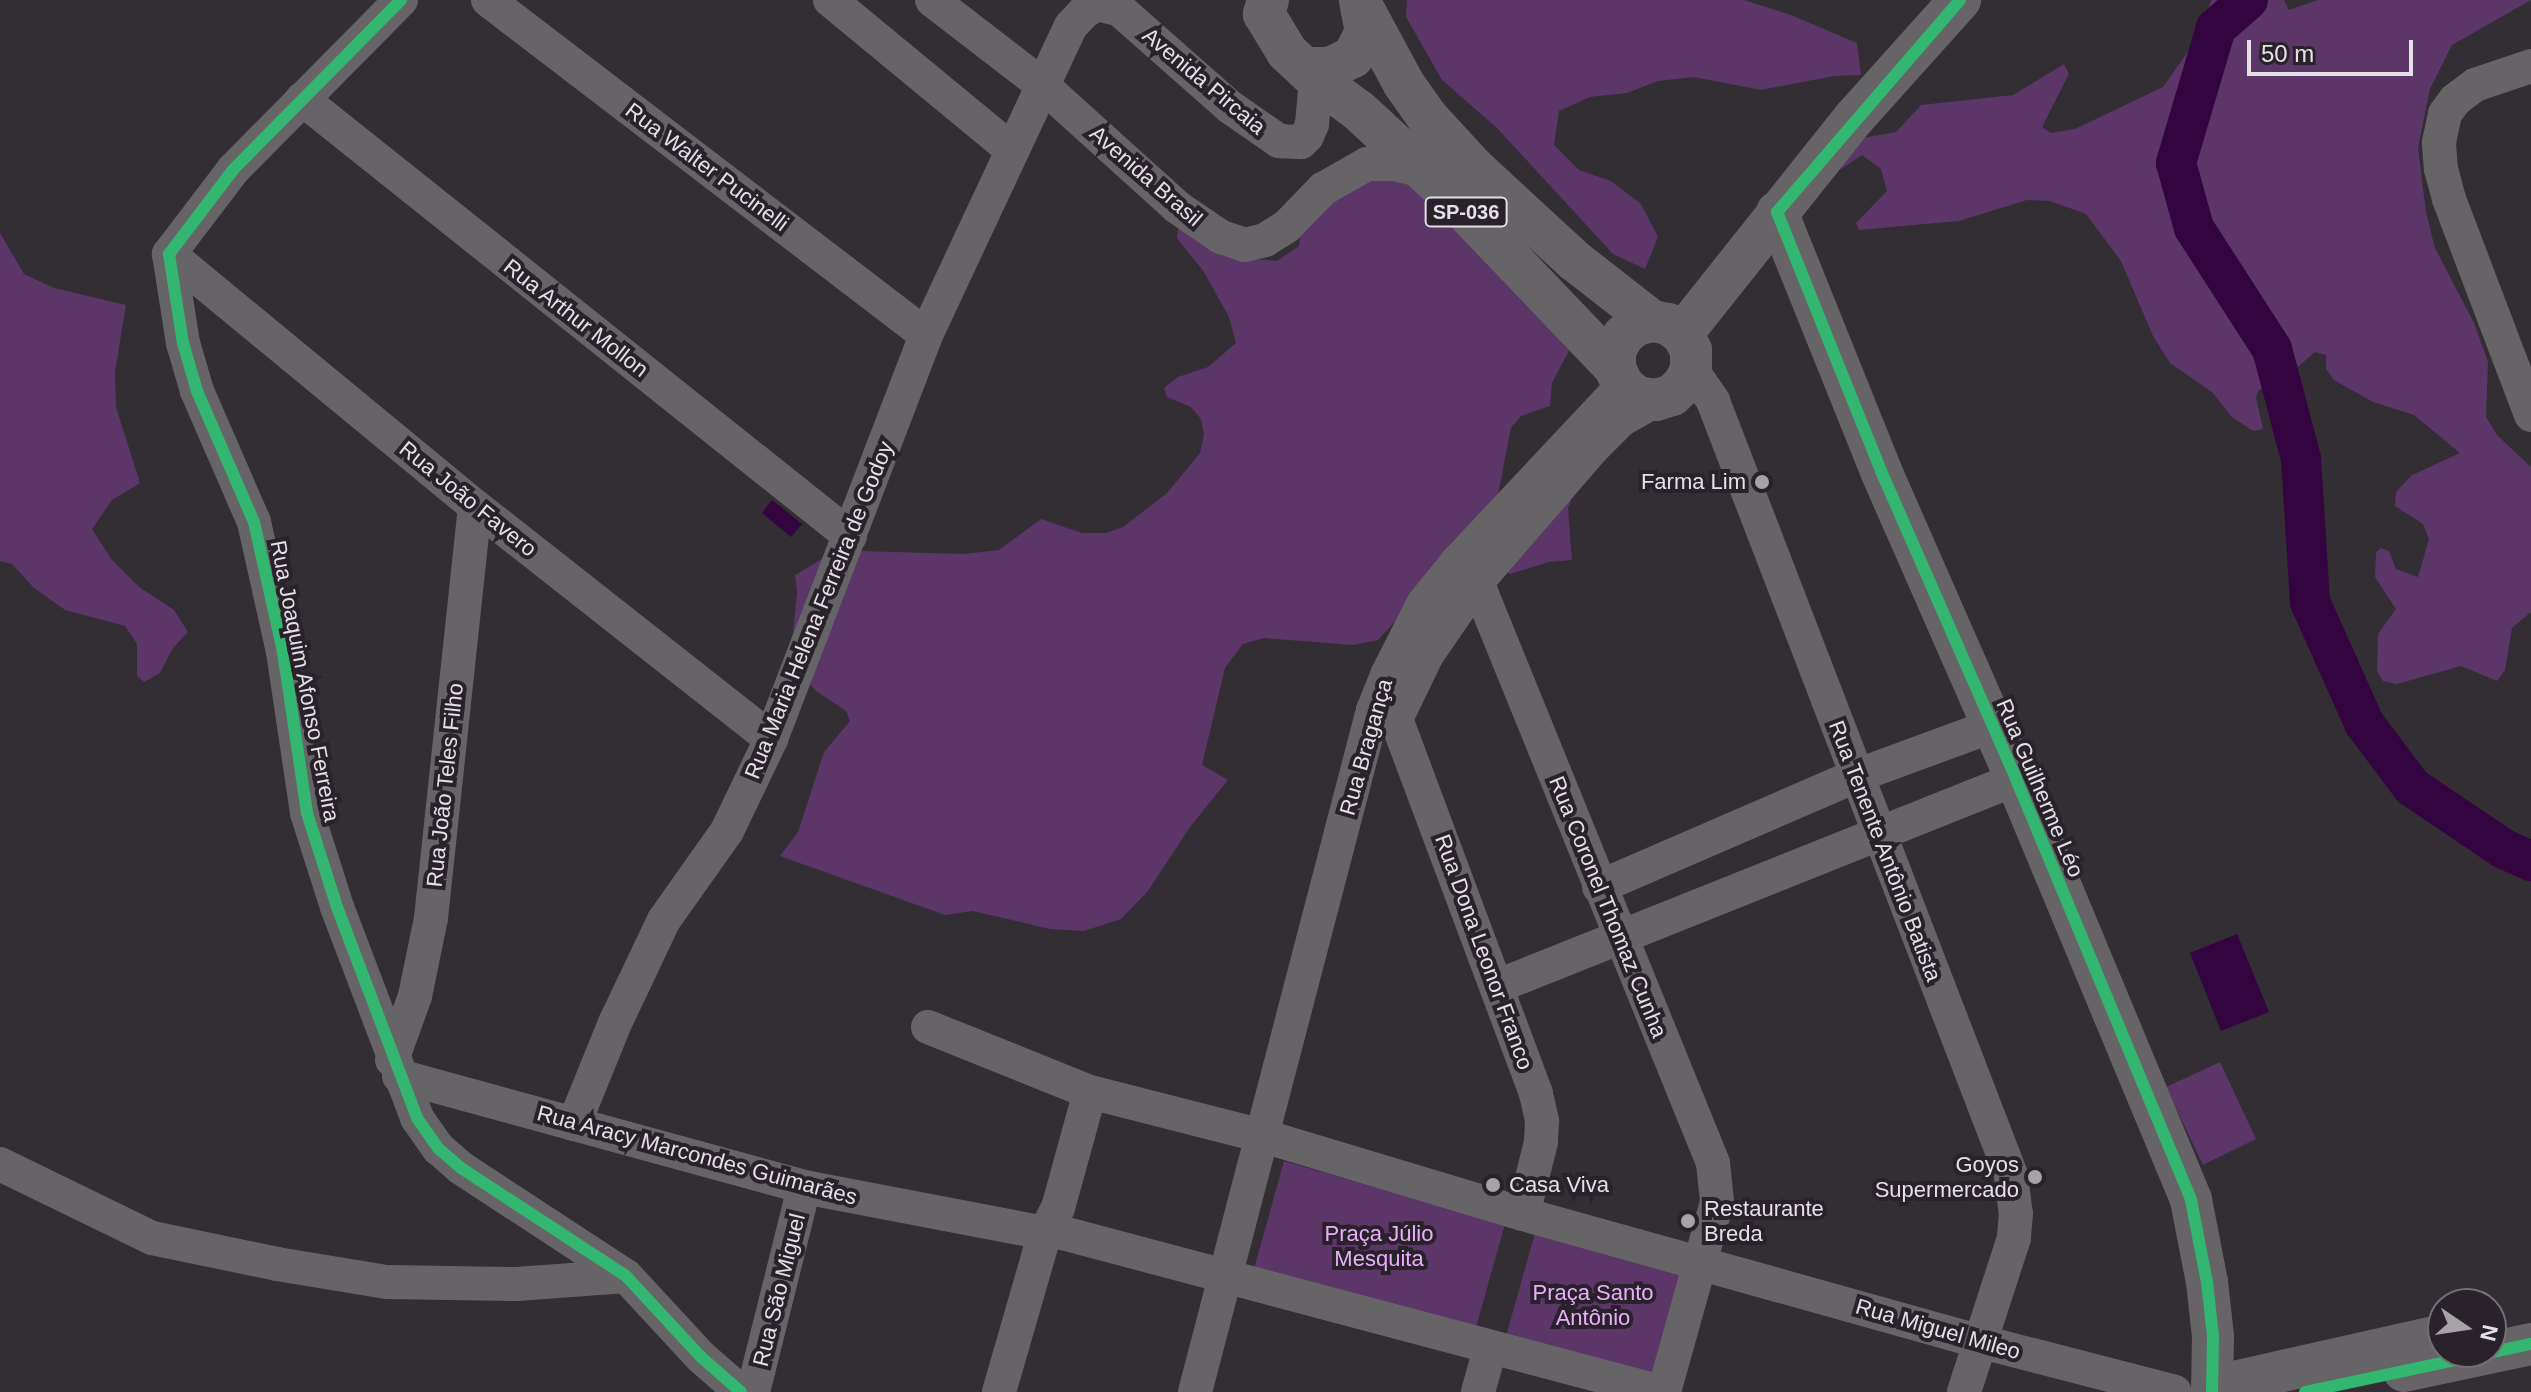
<!DOCTYPE html>
<meta charset="utf-8">
<style>
body{margin:0}
#map{position:relative;width:2531px;height:1392px;overflow:hidden;background:#322e33;font-family:Helvetica,sans-serif}
div>[style]{position:absolute}
[style*='--x']{left:calc(var(--x)*1px);top:calc(var(--y)*1px);width:calc(var(--w)*1px);rotate:calc(var(--a)*1deg)}
.green>*{inset:0;background:#5c3569}
.water>*{inset:0;background:#340440}
.river>*{height:40px;margin:-20px;padding:0 20px;transform-origin:20px;border-radius:20px;background:#340440}
.minor>*{height:34px;margin:-17px;padding:0 17px;transform-origin:17px;border-radius:17px;background:#666466}
.major>*{height:42px;margin:-21px;padding:0 21px;transform-origin:21px;border-radius:21px;background:#676468}
.cycleway>*{height:12px;margin:-6px;padding:0 6px;transform-origin:6px;border-radius:6px;background:#33b770}
.dots>*{width:22px;height:22px;translate:-50% -50%;box-sizing:border-box;border:4px solid #29222b;border-radius:50%}
span{translate:-50% -50%;white-space:nowrap;text-align:center;line-height:1.15;-webkit-text-stroke:8px #29222b;paint-order:stroke}
.shield-label span{padding:2px 6px;background:#29222b;border:2px solid;border-radius:6px;-webkit-text-stroke-width:0}
.shield-label{font-size:20px;color:#e5e0e6;font-weight:700}
.street-label{font-size:22px;color:#e5e0e6}
.poi-label{font-size:22px;color:#e5e0e6}
.right{translate:-100% -50%;text-align:right}
.left{translate:0 -50%;text-align:left}
.park-label{font-size:22px;color:#eaaffb}
.north{position:absolute;left:2427px;top:1288px;width:80px;height:80px;box-sizing:border-box;background:#29222b;border:2px solid #746e76;border-radius:50%;rotate:103deg;font-size:22px;font-weight:700;line-height:32px;text-align:center;color:#e5e0e6}
.north::after{content:'';display:block;margin:auto;width:28px;height:36px;background:#a6a2a7;clip-path:polygon(50% 0,100% 100%,50% 72%,0 100%)}
.scale{position:absolute;left:2247px;top:40px;width:166px;height:36px;box-sizing:border-box;border:4px solid #e5e0e6;border-top:0;padding-left:10px;font-size:24px;line-height:28px;white-space:nowrap;color:#e5e0e6;-webkit-text-stroke:6px #29222b;paint-order:stroke}
</style>
<div id="map">
<div class="green">
<div style="clip-path:polygon(1407px 0,1744px 0,1791px 15px,1857px 43px,1861px 75px,1834px 76px,1761px 90px,1694px 77px,1658px 81px,1627px 93px,1590px 97px,1559px 111px,1554px 145px,1579px 170px,1611px 181px,1641px 204px,1658px 237px,1645px 269px,1613px 254px,1497px 128px,1442px 80px,1406px 17px)"></div>
<div style="clip-path:polygon(2212px 0,2284px 0,2289px 10px,2318px 0,2531px 0,2452px 45px,2430px 89px,2418px 148px,2426px 212px,2435px 248px,2474px 323px,2488px 362px,2486px 417px,2497px 435px,2531px 467px,2531px 612px,2512px 628px,2505px 670px,2497px 681px,2461px 666px,2397px 684px,2383px 681px,2377px 671px,2378px 634px,2396px 609px,2375px 577px,2376px 552px,2381px 548px,2389px 551px,2396px 569px,2418px 577px,2429px 539px,2423px 524px,2395px 506px,2396px 492px,2412px 475px,2460px 453px,2414px 415px,2373px 402px,2334px 380px,2326px 369px,2326px 355px,2315px 352px,2291px 373px,2259px 390px,2256px 397px,2263px 429px,2253px 431px,2232px 417px,2212px 392px,2170px 363px,2153px 336px,2121px 261px,2086px 214px,2050px 201px,2027px 200px,1959px 221px,1859px 230px,1856px 223px,1887px 191px,1881px 169px,1862px 155px,1826px 179px,1839px 142px,1896px 132px,1921px 105px,2013px 95px,2064px 64px,2069px 74px,2042px 127px,2051px 133px,2075px 129px,2163px 87px,2189px 50px)"></div>
<div style="clip-path:polygon(1374px 169px,1411px 173px,1572px 345px,1552px 383px,1550px 406px,1521px 416px,1511px 428px,1495px 510px,1588px 460px,1568px 508px,1572px 560px,1549px 562px,1510px 574px,1471px 550px,1459px 550px,1378px 640px,1353px 645px,1264px 638px,1243px 644px,1225px 668px,1202px 765px,1228px 780px,1190px 827px,1148px 891px,1121px 919px,1084px 931px,1050px 929px,973px 911px,945px 915px,780px 856px,798px 832px,824px 752px,850px 721px,846px 711px,816px 691px,790px 663px,797px 592px,795px 575px,827px 556px,862px 551px,963px 554px,999px 550px,1041px 519px,1082px 533px,1106px 533px,1123px 527px,1167px 493px,1200px 453px,1204px 435px,1201px 419px,1191px 407px,1167px 397px,1164px 388px,1178px 377px,1208px 367px,1236px 343px,1229px 317px,1204px 272px,1177px 238px,1178px 229px,1189px 227px,1258px 259px,1277px 261px,1299px 246px,1302px 223px)"></div>
<div style="clip-path:polygon(0 233px,24px 274px,54px 288px,126px 305px,115px 372px,116px 407px,140px 483px,112px 500px,92px 529px,112px 560px,139px 587px,174px 610px,188px 632px,173px 648px,160px 673px,144px 682px,137px 676px,137px 644px,125px 626px,65px 610px,34px 588px,12px 564px,0 561px)"></div>
<div style="clip-path:polygon(2220px 1062px,2256px 1139px,2203px 1165px,2166px 1087px)"></div>
<div style="clip-path:polygon(1284px 1161px,1505px 1224px,1475px 1331px,1254px 1269px)"></div>
<div style="clip-path:polygon(1535px 1233px,1681px 1274px,1652px 1377px,1506px 1336px)"></div>
</div>
<div class="water">
<div style="clip-path:polygon(772px 500px,802px 524px,791px 537px,762px 513px)"></div>
<div style="clip-path:polygon(2237px 934px,2269px 1012px,2221px 1031px,2190px 953px)"></div>
</div>
<div class="river">
<div style="--x:2248;--y:0;--w:43;--a:138.8"></div>
<div style="--x:2216;--y:28;--w:141;--a:106.5"></div>
<div style="--x:2176;--y:163;--w:67;--a:74.5"></div>
<div style="--x:2194;--y:228;--w:144;--a:57.2"></div>
<div style="--x:2272;--y:349;--w:114;--a:75.2"></div>
<div style="--x:2301;--y:459;--w:143;--a:86.4"></div>
<div style="--x:2310;--y:602;--w:133;--a:65.9"></div>
<div style="--x:2364;--y:723;--w:80;--a:53.1"></div>
<div style="--x:2412;--y:787;--w:111;--a:34"></div>
<div style="--x:2504;--y:849;--w:30;--a:24"></div>
</div>
<div class="minor">
<div style="--x:401;--y:0;--w:239;--a:134.7"></div>
<div style="--x:233;--y:170;--w:106;--a:127.3"></div>
<div style="--x:169;--y:254;--w:90;--a:81.1"></div>
<div style="--x:183;--y:343;--w:50;--a:73.7"></div>
<div style="--x:197;--y:391;--w:143;--a:66.5"></div>
<div style="--x:254;--y:522;--w:133;--a:77.4"></div>
<div style="--x:283;--y:652;--w:163;--a:81.5"></div>
<div style="--x:307;--y:813;--w:99;--a:72.3"></div>
<div style="--x:337;--y:907;--w:226;--a:69.2"></div>
<div style="--x:417;--y:1118;--w:37;--a:55"></div>
<div style="--x:438;--y:1148;--w:30;--a:41"></div>
<div style="--x:461;--y:1168;--w:197;--a:33.2"></div>
<div style="--x:626;--y:1276;--w:110;--a:47.2"></div>
<div style="--x:701;--y:1357;--w:53;--a:41.2"></div>
<div style="--x:488;--y:0;--w:551;--a:37.41"></div>
<div style="--x:830;--y:0;--w:234;--a:39.5"></div>
<div style="--x:932;--y:0;--w:138;--a:37.6"></div>
<div style="--x:1041;--y:84;--w:183;--a:42.1"></div>
<div style="--x:1177;--y:207;--w:53;--a:34.3"></div>
<div style="--x:1221;--y:237;--w:25;--a:18"></div>
<div style="--x:1245;--y:245;--w:21;--a:-14"></div>
<div style="--x:1265;--y:240;--w:26;--a:-32"></div>
<div style="--x:1287;--y:226;--w:52;--a:-45.8"></div>
<div style="--x:1323;--y:189;--w:51;--a:-29.6"></div>
<div style="--x:1367;--y:164;--w:27;--a:0"></div>
<div style="--x:1394;--y:164;--w:27;--a:13"></div>
<div style="--x:2531;--y:66;--w:59;--a:161.3"></div>
<div style="--x:2475;--y:85;--w:25;--a:143"></div>
<div style="--x:2455;--y:100;--w:17;--a:126"></div>
<div style="--x:2445;--y:114;--w:30;--a:102"></div>
<div style="--x:2439;--y:143;--w:26;--a:86"></div>
<div style="--x:2441;--y:169;--w:31;--a:75"></div>
<div style="--x:2449;--y:199;--w:231;--a:69.2"></div>
<div style="--x:302;--y:99;--w:701;--a:38.57"></div>
<div style="--x:169;--y:254;--w:396;--a:39.5"></div>
<div style="--x:475;--y:506;--w:377;--a:38.2"></div>
<div style="--x:1691;--y:369;--w:39;--a:55"></div>
<div style="--x:1713;--y:401;--w:829;--a:68.94"></div>
<div style="--x:2011;--y:1175;--w:38;--a:83"></div>
<div style="--x:2016;--y:1213;--w:25;--a:95"></div>
<div style="--x:2014;--y:1238;--w:162;--a:108"></div>
<div style="--x:1457;--y:562;--w:28;--a:45"></div>
<div style="--x:1477;--y:582;--w:627;--a:67.89"></div>
<div style="--x:1713;--y:1163;--w:39;--a:84"></div>
<div style="--x:1717;--y:1202;--w:197;--a:105.6"></div>
<div style="--x:1373;--y:710;--w:25;--a:21"></div>
<div style="--x:1396;--y:719;--w:400;--a:69.5"></div>
<div style="--x:1536;--y:1094;--w:28;--a:77"></div>
<div style="--x:1542;--y:1121;--w:21;--a:93"></div>
<div style="--x:1541;--y:1142;--w:74;--a:104"></div>
<div style="--x:1396;--y:719;--w:71;--a:-64.2"></div>
<div style="--x:1427;--y:655;--w:88;--a:-55.6"></div>
<div style="--x:1477;--y:582;--w:177;--a:-49.1"></div>
<div style="--x:1593;--y:448;--w:40;--a:-45"></div>
<div style="--x:1621;--y:420;--w:40;--a:-29.7"></div>
<div style="--x:1599;--y:887;--w:280;--a:-23.4"></div>
<div style="--x:1856;--y:776;--w:145;--a:-20.2"></div>
<div style="--x:1498;--y:986;--w:558;--a:-21.78"></div>
<div style="--x:928;--y:1027;--w:175;--a:21.9"></div>
<div style="--x:1090;--y:1092;--w:179;--a:14.3"></div>
<div style="--x:1263;--y:1136;--w:271;--a:16.7"></div>
<div style="--x:1523;--y:1214;--w:477;--a:15.6"></div>
<div style="--x:1982;--y:1342;--w:199;--a:14.5"></div>
<div style="--x:392;--y:1060;--w:68;--a:-70.2"></div>
<div style="--x:415;--y:996;--w:80;--a:-78.4"></div>
<div style="--x:431;--y:918;--w:414;--a:-83.9"></div>
<div style="--x:399;--y:1076;--w:420;--a:15.3"></div>
<div style="--x:804;--y:1187;--w:245;--a:10.8"></div>
<div style="--x:1045;--y:1233;--w:14;--a:-4"></div>
<div style="--x:1059;--y:1232;--w:623;--a:14.88"></div>
<div style="--x:574;--y:1124;--w:109;--a:-67.9"></div>
<div style="--x:615;--y:1023;--w:114;--a:-64.6"></div>
<div style="--x:664;--y:920;--w:109;--a:-54.7"></div>
<div style="--x:727;--y:831;--w:102;--a:-64.4"></div>
<div style="--x:771;--y:739;--w:433;--a:-69"></div>
<div style="--x:926;--y:335;--w:341;--a:-64.9"></div>
<div style="--x:1071;--y:26;--w:21;--a:-47"></div>
<div style="--x:1085;--y:11;--w:15;--a:-28"></div>
<div style="--x:1098;--y:4;--w:23;--a:15"></div>
<div style="--x:1120;--y:10;--w:147;--a:41.4"></div>
<div style="--x:1230;--y:107;--w:60;--a:34.8"></div>
<div style="--x:1279;--y:141;--w:22;--a:3"></div>
<div style="--x:1301;--y:142;--w:8;--a:-45"></div>
<div style="--x:1307;--y:136;--w:13;--a:-67"></div>
<div style="--x:1312;--y:124;--w:45;--a:-84.9"></div>
<div style="--x:0;--y:1164;--w:169;--a:26"></div>
<div style="--x:152;--y:1238;--w:128;--a:11.7"></div>
<div style="--x:277;--y:1264;--w:111;--a:9.3"></div>
<div style="--x:387;--y:1282;--w:130;--a:0.9"></div>
<div style="--x:517;--y:1284;--w:109;--a:-4.2"></div>
<div style="--x:753;--y:1392;--w:211;--a:-76"></div>
<div style="--x:999;--y:1392;--w:166;--a:-73.9"></div>
<div style="--x:1045;--y:1233;--w:28;--a:-63"></div>
<div style="--x:1058;--y:1208;--w:120;--a:-74.6"></div>
<div style="--x:1195;--y:1392;--w:705;--a:-75.37"></div>
<div style="--x:1373;--y:710;--w:38;--a:-68"></div>
<div style="--x:1387;--y:675;--w:80;--a:-63.1"></div>
<div style="--x:1423;--y:604;--w:54;--a:-51"></div>
<div style="--x:1457;--y:562;--w:243;--a:-46.8"></div>
<div style="--x:1478;--y:1392;--w:45;--a:-74.4"></div>
</div>
<div class="major">
<div style="--x:1268;--y:0;--w:15;--a:106"></div>
<div style="--x:1264;--y:14;--w:44;--a:58.8"></div>
<div style="--x:1287;--y:52;--w:40;--a:43"></div>
<div style="--x:1316;--y:79;--w:54;--a:36.7"></div>
<div style="--x:1359;--y:111;--w:121;--a:42.7"></div>
<div style="--x:1448;--y:193;--w:242;--a:46.3"></div>
<div style="--x:1615;--y:368;--w:19;--a:65"></div>
<div style="--x:1623;--y:385;--w:18;--a:41"></div>
<div style="--x:1637;--y:397;--w:19;--a:9"></div>
<div style="--x:1656;--y:400;--w:17;--a:-17"></div>
<div style="--x:1672;--y:395;--w:16;--a:-43"></div>
<div style="--x:1684;--y:384;--w:17;--a:-65"></div>
<div style="--x:1691;--y:369;--w:19;--a:-90"></div>
<div style="--x:1691;--y:350;--w:18;--a:-119"></div>
<div style="--x:1682;--y:334;--w:17;--a:-144"></div>
<div style="--x:1668;--y:324;--w:16;--a:-169"></div>
<div style="--x:1652;--y:321;--w:16;--a:166"></div>
<div style="--x:1636;--y:325;--w:17;--a:140"></div>
<div style="--x:1623;--y:336;--w:17;--a:118"></div>
<div style="--x:1615;--y:351;--w:17;--a:90"></div>
<div style="--x:1363;--y:8;--w:86;--a:61.7"></div>
<div style="--x:1404;--y:84;--w:42;--a:54.8"></div>
<div style="--x:1428;--y:118;--w:67;--a:47.4"></div>
<div style="--x:1473;--y:167;--w:139;--a:42.7"></div>
<div style="--x:1575;--y:261;--w:98;--a:37.9"></div>
<div style="--x:1305;--y:68;--w:25;--a:0"></div>
<div style="--x:1330;--y:68;--w:25;--a:-26"></div>
<div style="--x:1353;--y:57;--w:28;--a:-63"></div>
<div style="--x:1366;--y:32;--w:32;--a:-101"></div>
<div style="--x:1777;--y:212;--w:279;--a:68.1"></div>
<div style="--x:1881;--y:471;--w:336;--a:66.3"></div>
<div style="--x:2016;--y:779;--w:456;--a:67.4"></div>
<div style="--x:2191;--y:1200;--w:84;--a:79"></div>
<div style="--x:2207;--y:1282;--w:54;--a:83.7"></div>
<div style="--x:2213;--y:1336;--w:56;--a:91"></div>
<div style="--x:1682;--y:334;--w:276;--a:-51.5"></div>
<div style="--x:1854;--y:118;--w:159;--a:-48.1"></div>
<div style="--x:2404;--y:1371;--w:130;--a:-12"></div>
<div style="--x:2212;--y:1387;--w:237;--a:-12.7"></div>
</div>
<div class="cycleway">
<div style="--x:401;--y:0;--w:239;--a:134.7"></div>
<div style="--x:233;--y:170;--w:106;--a:127.3"></div>
<div style="--x:169;--y:254;--w:90;--a:81.1"></div>
<div style="--x:183;--y:343;--w:50;--a:73.7"></div>
<div style="--x:197;--y:391;--w:143;--a:66.5"></div>
<div style="--x:254;--y:522;--w:133;--a:77.4"></div>
<div style="--x:283;--y:652;--w:163;--a:81.5"></div>
<div style="--x:307;--y:813;--w:99;--a:72.3"></div>
<div style="--x:337;--y:907;--w:226;--a:69.2"></div>
<div style="--x:417;--y:1118;--w:37;--a:55"></div>
<div style="--x:438;--y:1148;--w:30;--a:41"></div>
<div style="--x:461;--y:1168;--w:197;--a:33.2"></div>
<div style="--x:626;--y:1276;--w:110;--a:47.2"></div>
<div style="--x:701;--y:1357;--w:53;--a:41.2"></div>
<div style="--x:1960;--y:0;--w:280;--a:130.8"></div>
<div style="--x:1777;--y:212;--w:279;--a:68.1"></div>
<div style="--x:1881;--y:471;--w:336;--a:66.3"></div>
<div style="--x:2016;--y:779;--w:456;--a:67.4"></div>
<div style="--x:2191;--y:1200;--w:84;--a:79"></div>
<div style="--x:2207;--y:1282;--w:54;--a:83.7"></div>
<div style="--x:2213;--y:1336;--w:56;--a:91"></div>
<div style="--x:2305;--y:1392;--w:231;--a:-12"></div>
</div>
<div class="dots">
<div style="left:1762px;top:482px;background:#a6a2a7"></div>
<div style="left:2035px;top:1177px;background:#a6a2a7"></div>
<div style="left:1493px;top:1185px;background:#a6a2a7"></div>
<div style="left:1688px;top:1221px;background:#a6a2a7"></div>
</div>
<div class="shield-label">
<span style="left:1466px;top:212px">SP-036</span>
</div>
<div class="street-label">
<span style="left:1204px;top:81px;rotate:40deg">Avenida Pircaia</span>
<span style="left:707px;top:167px;rotate:37deg">Rua Walter Pucinelli</span>
<span style="left:1146px;top:176px;rotate:41deg">Avenida Brasil</span>
<span style="left:576px;top:318px;rotate:38deg">Rua Arthur Mollon</span>
<span style="left:468px;top:499px;rotate:39deg">Rua João Favero</span>
<span style="left:819px;top:610px;rotate:-68deg">Rua Maria Helena Ferreira de Godoy</span>
<span style="left:305px;top:681px;rotate:79deg">Rua Joaquim Afonso Ferreira</span>
<span style="left:1366px;top:747px;rotate:-74deg">Rua Bragança</span>
<span style="left:445px;top:785px;rotate:-84deg">Rua João Teles Filho</span>
<span style="left:2040px;top:788px;rotate:67deg">Rua Guilherme Léo</span>
<span style="left:1885px;top:851px;rotate:69deg">Rua Tenente Antônio Batista</span>
<span style="left:1608px;top:907px;rotate:68deg">Rua Coronel Thomaz Cunha</span>
<span style="left:1484px;top:952px;rotate:70deg">Rua Dona Leonor Franco</span>
<span style="left:697px;top:1155px;rotate:15deg">Rua Aracy Marcondes Guimarães</span>
<span style="left:779px;top:1290px;rotate:-76deg">Rua São Miguel</span>
<span style="left:1938px;top:1329px;rotate:16deg">Rua Miguel Mileo</span>
</div>
<div class="poi-label">
<span class="right" style="left:1746px;top:482px">Farma Lim</span>
<span class="right" style="left:2019px;top:1177px">Goyos<br>Supermercado</span>
<span class="left" style="left:1509px;top:1185px">Casa Viva</span>
<span class="left" style="left:1704px;top:1221px">Restaurante<br>Breda</span>
</div>
<div class="park-label">
<span style="left:1379px;top:1246px">Praça Júlio<br>Mesquita</span>
<span style="left:1593px;top:1305px">Praça Santo<br>Antônio</span>
</div>
<div class="north">N</div>
<div class="scale">50 m</div>
</div>
